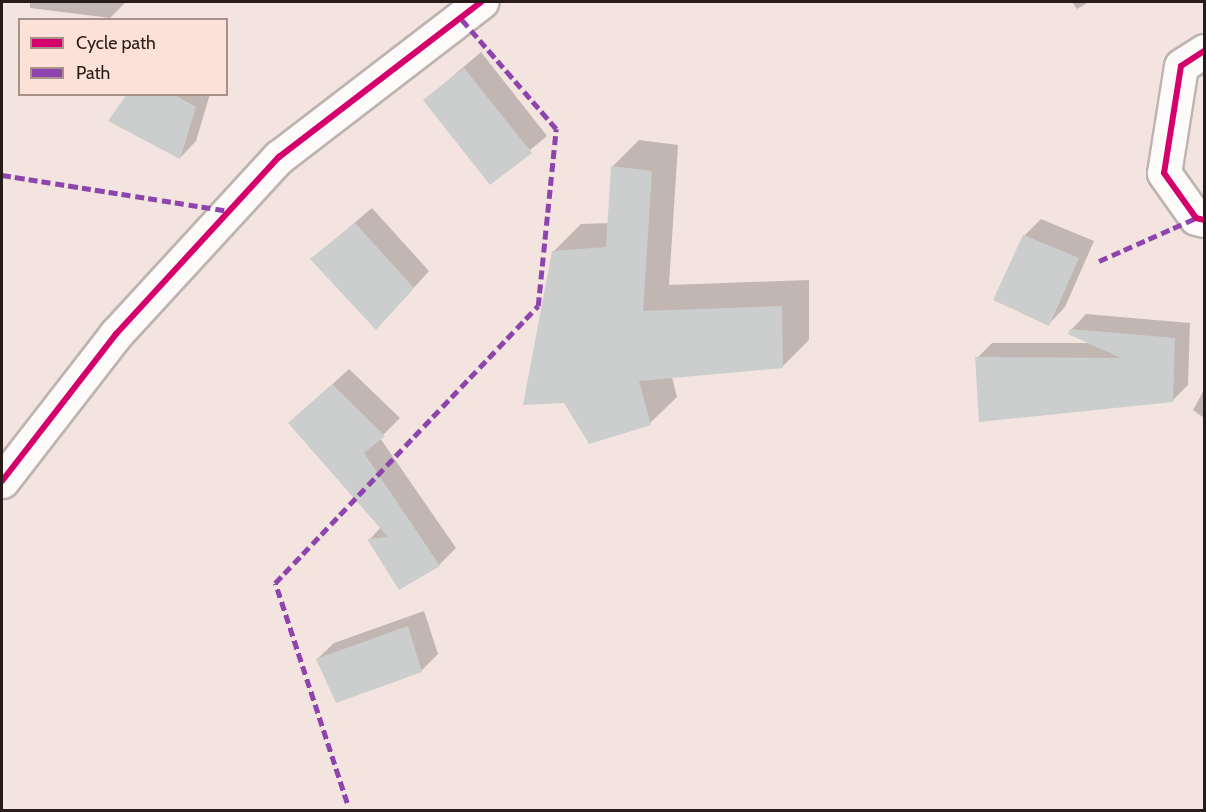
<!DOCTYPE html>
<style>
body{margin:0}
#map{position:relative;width:1206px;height:812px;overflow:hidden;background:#f3e4df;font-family:Cabin,sans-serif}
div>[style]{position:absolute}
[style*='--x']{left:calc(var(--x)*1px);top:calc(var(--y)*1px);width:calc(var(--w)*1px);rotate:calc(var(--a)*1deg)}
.shadow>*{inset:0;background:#0003}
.building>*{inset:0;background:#cccece}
.roads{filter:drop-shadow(2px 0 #bfb3af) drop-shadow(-2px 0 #bfb3af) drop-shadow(0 2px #bfb3af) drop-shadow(0 -2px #bfb3af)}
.minor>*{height:33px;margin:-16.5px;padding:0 16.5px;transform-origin:16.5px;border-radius:16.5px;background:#fdfbfa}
.quiet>*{height:4.5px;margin-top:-2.25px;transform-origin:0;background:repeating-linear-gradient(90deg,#8e44ad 0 9px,transparent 0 13.5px)}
.cycleway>*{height:6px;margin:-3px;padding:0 3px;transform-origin:3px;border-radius:3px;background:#d6006c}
span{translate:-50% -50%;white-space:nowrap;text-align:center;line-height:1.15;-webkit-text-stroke:4.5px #fbe1d7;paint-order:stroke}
.frame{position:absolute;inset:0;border:3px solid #281c18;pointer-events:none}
.legend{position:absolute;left:18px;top:18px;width:210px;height:78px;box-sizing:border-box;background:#fbe1d7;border:2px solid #a7928b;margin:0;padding:8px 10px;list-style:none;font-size:18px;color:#281c18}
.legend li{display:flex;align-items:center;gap:12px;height:30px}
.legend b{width:30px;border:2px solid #a7928b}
</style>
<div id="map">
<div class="shadow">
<div style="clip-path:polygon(30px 2px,126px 2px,110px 18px,30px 8px)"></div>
<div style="clip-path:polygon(1072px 2px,1089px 2px,1077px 9px)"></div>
<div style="clip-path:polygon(481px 52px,547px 136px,490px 183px,425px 100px)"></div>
<div style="clip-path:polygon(129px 94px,210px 94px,196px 141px,180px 158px)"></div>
<div style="clip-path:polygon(639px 140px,678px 145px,669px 285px,809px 280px,809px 340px,782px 367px,672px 377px,677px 397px,650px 423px,554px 251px,581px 224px,609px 223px,613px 166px)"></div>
<div style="clip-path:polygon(372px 208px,429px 271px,392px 312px,312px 259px)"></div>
<div style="clip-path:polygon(1041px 219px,1094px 241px,1065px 307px,1049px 324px,1024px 236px)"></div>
<div style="clip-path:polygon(1086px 314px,1190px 323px,1188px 385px,1173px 400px,977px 358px,992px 343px,1092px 343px,1071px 330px)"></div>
<div style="clip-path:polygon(349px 369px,400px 418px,380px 438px,456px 548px,439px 565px,399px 588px,369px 540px,381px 527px,290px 423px)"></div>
<div style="clip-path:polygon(1204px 390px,1204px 418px,1193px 410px)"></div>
<div style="clip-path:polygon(424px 611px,438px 654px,422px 670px,337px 701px,317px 659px,334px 643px)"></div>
</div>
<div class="building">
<div style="clip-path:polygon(464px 68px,532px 153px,490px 185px,423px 100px)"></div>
<div style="clip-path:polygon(127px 94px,173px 94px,196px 107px,180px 159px,108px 121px)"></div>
<div style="clip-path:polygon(611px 166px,652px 171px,643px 311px,782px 306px,783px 368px,639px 381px,651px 425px,589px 444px,564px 403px,523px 405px,552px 251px,606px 247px)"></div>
<div style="clip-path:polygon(355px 223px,414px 288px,376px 330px,310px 259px)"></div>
<div style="clip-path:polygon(1023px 235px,1079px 258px,1049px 326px,993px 300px)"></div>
<div style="clip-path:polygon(1070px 329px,1175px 338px,1173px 402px,979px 422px,975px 357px,1121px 358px,1068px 334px)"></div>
<div style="clip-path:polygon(332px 384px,385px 436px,364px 453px,440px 566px,399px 590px,367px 539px,388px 537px,288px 423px)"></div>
<div style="clip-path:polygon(408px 626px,422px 672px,336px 703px,316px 659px)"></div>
</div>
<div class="roads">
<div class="minor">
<div style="--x:1204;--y:51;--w:27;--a:147"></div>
<div style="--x:1181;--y:66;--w:108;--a:99"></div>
<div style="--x:1164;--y:173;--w:55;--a:54.6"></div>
<div style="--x:1196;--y:218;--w:8;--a:14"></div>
<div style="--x:2;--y:481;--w:186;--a:-52.2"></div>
<div style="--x:116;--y:334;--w:241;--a:-47.4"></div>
<div style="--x:279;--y:157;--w:255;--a:-37.5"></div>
</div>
</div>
<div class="quiet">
<div style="--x:2;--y:175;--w:230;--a:9"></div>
<div style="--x:1099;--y:261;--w:106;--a:-23.9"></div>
<div style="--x:347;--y:803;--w:231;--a:-108.1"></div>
<div style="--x:275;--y:583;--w:382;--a:-46.5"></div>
<div style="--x:538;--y:306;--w:178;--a:-84.2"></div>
<div style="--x:556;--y:129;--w:148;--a:-130.9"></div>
</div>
<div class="cycleway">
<div style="--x:1204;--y:51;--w:27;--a:147"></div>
<div style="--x:1181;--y:66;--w:108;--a:99"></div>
<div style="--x:1164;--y:173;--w:55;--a:54.6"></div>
<div style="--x:1196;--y:218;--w:8;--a:14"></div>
<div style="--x:2;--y:481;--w:186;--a:-52.2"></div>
<div style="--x:116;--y:334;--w:241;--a:-47.4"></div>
<div style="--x:279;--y:157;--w:255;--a:-37.5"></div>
</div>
<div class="frame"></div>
<ul class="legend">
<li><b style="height:8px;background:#d6006c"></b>Cycle path</li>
<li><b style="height:8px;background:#8e44ad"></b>Path</li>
</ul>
</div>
